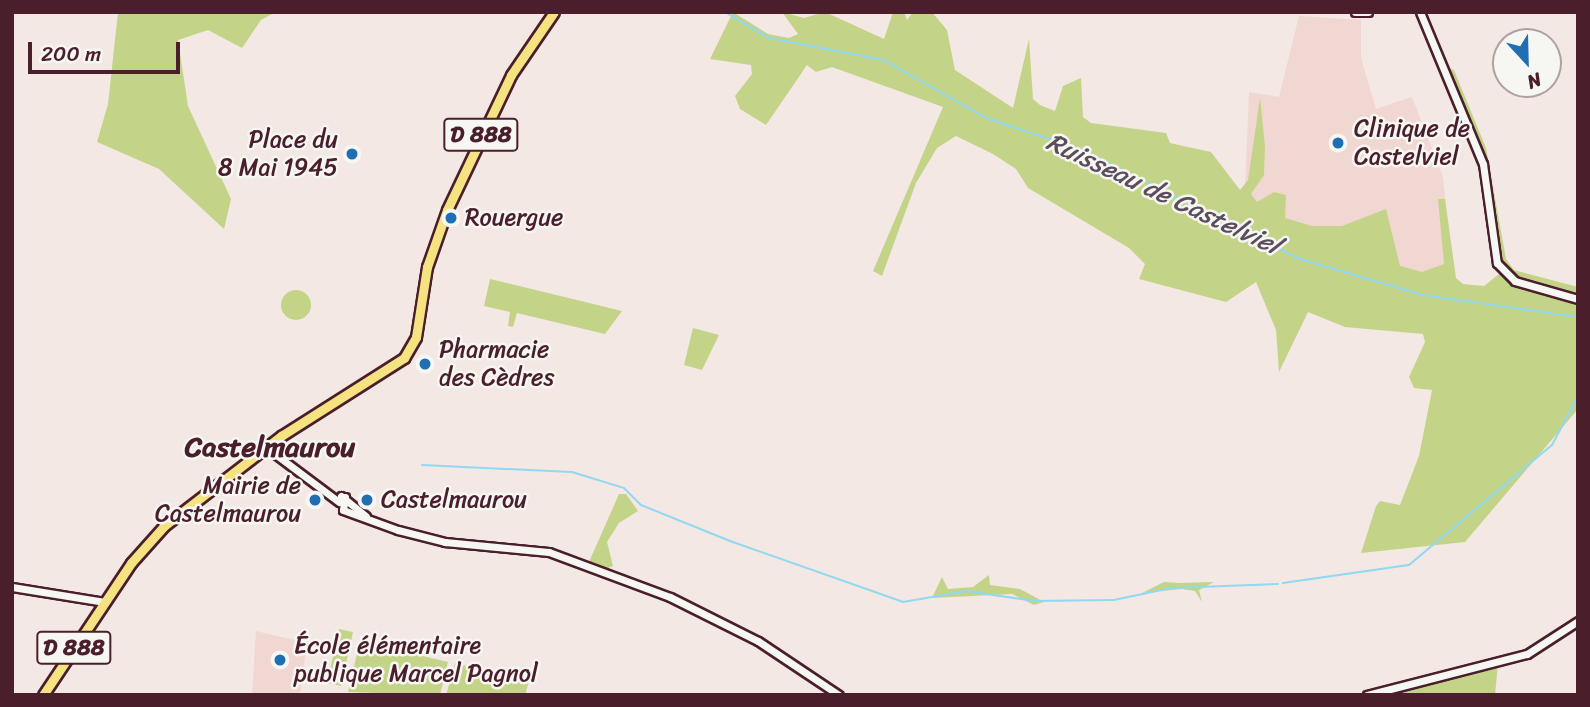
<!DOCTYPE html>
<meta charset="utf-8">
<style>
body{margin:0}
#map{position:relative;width:1590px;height:707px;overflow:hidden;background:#f3e8e3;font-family:Sriracha,sans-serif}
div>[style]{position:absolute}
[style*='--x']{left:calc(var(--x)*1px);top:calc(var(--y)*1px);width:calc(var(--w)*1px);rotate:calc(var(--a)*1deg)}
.built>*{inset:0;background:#f0d7d1}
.green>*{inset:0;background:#c3d488}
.round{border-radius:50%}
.stream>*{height:2px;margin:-1px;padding:0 1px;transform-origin:1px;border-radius:1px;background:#91d8f3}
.roads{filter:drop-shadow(2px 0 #4a1f2b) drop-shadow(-2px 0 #4a1f2b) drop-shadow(0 2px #4a1f2b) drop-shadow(0 -2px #4a1f2b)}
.tertiary>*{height:7px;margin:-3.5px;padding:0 3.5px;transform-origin:3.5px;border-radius:3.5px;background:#f6f6f2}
.primary>*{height:9px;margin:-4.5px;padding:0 4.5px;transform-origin:4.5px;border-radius:4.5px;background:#f5e382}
.dots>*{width:19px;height:19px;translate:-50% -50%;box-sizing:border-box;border:4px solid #f6f6f2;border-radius:50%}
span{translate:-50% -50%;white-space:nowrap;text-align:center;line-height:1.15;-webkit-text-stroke:5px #f6f6f2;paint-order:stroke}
.shield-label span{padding:2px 5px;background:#f6f6f2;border:2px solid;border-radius:5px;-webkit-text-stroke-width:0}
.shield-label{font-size:23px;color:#4a1f2b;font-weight:700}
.poi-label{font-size:24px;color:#4a1f2b}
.left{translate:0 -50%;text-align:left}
.right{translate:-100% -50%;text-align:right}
.water-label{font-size:26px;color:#5c4d5d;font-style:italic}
.quarter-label{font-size:28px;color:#4a1f2b;font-weight:700}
.frame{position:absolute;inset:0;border:14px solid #4a1f2b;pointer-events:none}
.north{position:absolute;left:1492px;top:28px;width:70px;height:70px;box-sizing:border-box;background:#f6f6f2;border:2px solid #b1a0a2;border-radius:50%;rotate:158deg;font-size:19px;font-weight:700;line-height:28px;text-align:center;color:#4a1f2b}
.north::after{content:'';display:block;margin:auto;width:24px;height:32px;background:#1f6fb2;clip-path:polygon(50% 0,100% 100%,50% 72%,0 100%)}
.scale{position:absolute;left:28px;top:42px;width:152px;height:32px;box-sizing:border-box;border:4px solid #4a1f2b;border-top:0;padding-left:9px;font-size:21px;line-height:24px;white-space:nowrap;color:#4a1f2b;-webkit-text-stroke:5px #f6f6f2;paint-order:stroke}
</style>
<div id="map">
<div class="built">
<div style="clip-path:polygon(1299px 16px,1361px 20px,1361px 58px,1376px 109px,1412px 97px,1443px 177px,1452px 272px,1397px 274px,1244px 213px,1249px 92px,1279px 97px)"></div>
<div style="clip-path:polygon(256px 631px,307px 643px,300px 695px,252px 695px)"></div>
</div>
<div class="green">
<div style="clip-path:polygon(118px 12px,276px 12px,261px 20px,242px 48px,208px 30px,178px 40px,188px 106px,231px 199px,224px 229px,159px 169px,97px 142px,108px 104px)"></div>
<div style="clip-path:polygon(733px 12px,768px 34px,789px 38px,798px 34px,782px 12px,804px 18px,825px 12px,884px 39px,893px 12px,904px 12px,907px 20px,913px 12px,932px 12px,947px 30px,955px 70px,1013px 108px,1029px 39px,1033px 99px,1040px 105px,1055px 111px,1063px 86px,1081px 78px,1083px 117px,1091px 123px,1166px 133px,1170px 143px,1211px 152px,1240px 190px,1248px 180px,1260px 98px,1265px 146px,1264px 175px,1251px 194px,1257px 202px,1274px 192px,1286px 195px,1285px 218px,1312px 226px,1342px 226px,1386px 209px,1400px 266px,1422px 272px,1444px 264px,1438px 199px,1445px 199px,1456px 278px,1463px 284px,1484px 286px,1499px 274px,1519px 287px,1578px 302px,1578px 409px,1465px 542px,1361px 553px,1376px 506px,1380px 501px,1400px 505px,1419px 456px,1432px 390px,1414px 388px,1409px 377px,1425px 342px,1423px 334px,1345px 327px,1308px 312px,1279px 372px,1276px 330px,1256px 282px,1226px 302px,1139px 279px,1145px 264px,1129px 248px,1028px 188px,1016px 169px,993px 154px,956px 136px,937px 148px,916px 183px,882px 276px,873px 271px,943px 107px,832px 67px,816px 72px,807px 65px,766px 125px,740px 109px,735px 96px,752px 74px,751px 65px,710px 59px)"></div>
<div style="clip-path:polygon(1448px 68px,1454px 70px,1486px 148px,1506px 259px,1514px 270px,1578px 287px,1578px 297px,1523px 283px,1502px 268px,1479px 139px)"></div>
<div style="clip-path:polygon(490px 279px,622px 311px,605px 334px,517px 313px,513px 327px,508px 326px,510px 312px,484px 306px)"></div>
<div class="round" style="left:281px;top:290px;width:30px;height:30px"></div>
<div style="clip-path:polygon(693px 328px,719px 335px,702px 370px,684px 365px)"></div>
<div style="clip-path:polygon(619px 494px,626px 494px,638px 511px,619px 523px,607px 542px,613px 566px,605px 569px,589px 562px)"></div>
<div style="clip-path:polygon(989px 575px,990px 585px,1020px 589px,1044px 602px,1034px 605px,1012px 594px,932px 598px,942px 577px,948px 589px,973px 587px)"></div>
<div style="clip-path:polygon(1164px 582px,1180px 583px,1214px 582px,1199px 590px,1202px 602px,1195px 591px,1182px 589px,1142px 593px)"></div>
<div style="clip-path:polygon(339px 629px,353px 632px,341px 686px,327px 683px)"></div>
<div style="clip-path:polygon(360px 641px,448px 662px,440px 695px,348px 692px)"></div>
<div style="clip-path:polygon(455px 663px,529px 681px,525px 695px,446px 695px)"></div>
<div style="clip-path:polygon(1498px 664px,1495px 695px,1382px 695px)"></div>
</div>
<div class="stream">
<div style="--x:725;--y:12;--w:51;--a:30.6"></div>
<div style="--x:769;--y:38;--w:117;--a:10.8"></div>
<div style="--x:884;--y:60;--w:117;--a:29.6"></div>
<div style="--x:986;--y:118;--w:101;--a:18.4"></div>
<div style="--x:1082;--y:150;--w:244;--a:26.6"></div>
<div style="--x:1300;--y:259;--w:128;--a:16.3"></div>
<div style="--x:1423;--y:295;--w:157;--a:8.1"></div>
<div style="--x:422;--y:465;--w:150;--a:2.7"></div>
<div style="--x:572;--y:472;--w:54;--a:17.1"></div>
<div style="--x:624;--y:488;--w:24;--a:45"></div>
<div style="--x:641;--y:505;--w:96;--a:22"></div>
<div style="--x:730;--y:541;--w:183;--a:19.4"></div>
<div style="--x:903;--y:602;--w:65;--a:-9.8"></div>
<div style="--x:967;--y:591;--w:68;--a:8.5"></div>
<div style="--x:1034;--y:601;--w:80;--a:-0.7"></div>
<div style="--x:1114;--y:600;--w:58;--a:-11.9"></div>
<div style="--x:1171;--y:588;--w:107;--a:-2.1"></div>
<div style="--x:1283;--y:583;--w:127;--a:-8.1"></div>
<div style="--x:1409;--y:565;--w:187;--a:-40"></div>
<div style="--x:1552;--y:445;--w:55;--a:-62"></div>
</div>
<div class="roads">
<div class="tertiary">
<div style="--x:1355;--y:12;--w:13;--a:0"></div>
<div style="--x:1420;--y:12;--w:165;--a:67.5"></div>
<div style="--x:1483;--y:164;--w:100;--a:82"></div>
<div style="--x:1497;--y:263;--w:25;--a:45"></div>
<div style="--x:1515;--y:281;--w:66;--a:15.9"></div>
<div style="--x:267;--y:448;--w:90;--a:36.9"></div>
<div style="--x:341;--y:496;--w:32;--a:39"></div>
<div style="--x:345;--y:497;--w:13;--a:99"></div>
<div style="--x:343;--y:510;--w:59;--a:20"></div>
<div style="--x:398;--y:530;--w:49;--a:14.3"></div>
<div style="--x:445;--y:542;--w:104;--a:5.5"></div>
<div style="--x:549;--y:552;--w:129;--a:20.4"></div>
<div style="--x:670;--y:597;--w:98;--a:26.6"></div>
<div style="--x:758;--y:641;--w:97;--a:33.7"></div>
<div style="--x:12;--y:587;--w:94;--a:9.2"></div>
<div style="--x:1367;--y:695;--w:165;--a:-14.4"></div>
<div style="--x:1527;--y:654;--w:61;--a:-32.9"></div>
</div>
<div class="primary">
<div style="--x:43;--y:695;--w:159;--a:-56.3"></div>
<div style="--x:131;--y:563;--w:50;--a:-48.3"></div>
<div style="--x:164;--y:526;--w:148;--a:-37.6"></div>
<div style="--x:281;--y:436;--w:146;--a:-32.4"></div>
<div style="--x:404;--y:358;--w:24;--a:-60"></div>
<div style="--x:416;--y:337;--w:71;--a:-81.1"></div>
<div style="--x:427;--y:267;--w:60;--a:-70.7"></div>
<div style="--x:447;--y:210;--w:149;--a:-64.6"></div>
<div style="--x:511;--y:75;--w:76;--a:-55.7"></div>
</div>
</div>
<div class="dots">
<div style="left:1338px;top:143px;background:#1f6fb2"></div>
<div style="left:352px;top:154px;background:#1f6fb2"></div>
<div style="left:451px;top:218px;background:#1f6fb2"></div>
<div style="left:425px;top:364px;background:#1f6fb2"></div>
<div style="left:315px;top:500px;background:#1f6fb2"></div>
<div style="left:367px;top:500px;background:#1f6fb2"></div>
<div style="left:280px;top:660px;background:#1f6fb2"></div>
</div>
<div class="shield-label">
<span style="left:481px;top:135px">D 888</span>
<span style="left:74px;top:648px">D 888</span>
</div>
<div class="poi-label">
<span class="left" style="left:1354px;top:143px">Clinique de<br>Castelviel</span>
<span class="right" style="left:338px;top:154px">Place du<br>8 Mai 1945</span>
<span class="left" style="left:465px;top:218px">Rouergue</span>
<span class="left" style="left:439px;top:364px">Pharmacie<br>des Cèdres</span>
<span class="right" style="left:301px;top:500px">Mairie de<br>Castelmaurou</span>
<span class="left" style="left:381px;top:500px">Castelmaurou</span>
<span class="left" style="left:294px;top:660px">École élémentaire<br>publique Marcel Pagnol</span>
</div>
<div class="water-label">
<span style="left:1163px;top:194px;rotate:25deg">Ruisseau de Castelviel</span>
</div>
<div class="quarter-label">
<span style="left:270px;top:447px">Castelmaurou</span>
</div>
<div class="frame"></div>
<div class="north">N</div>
<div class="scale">200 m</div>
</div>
